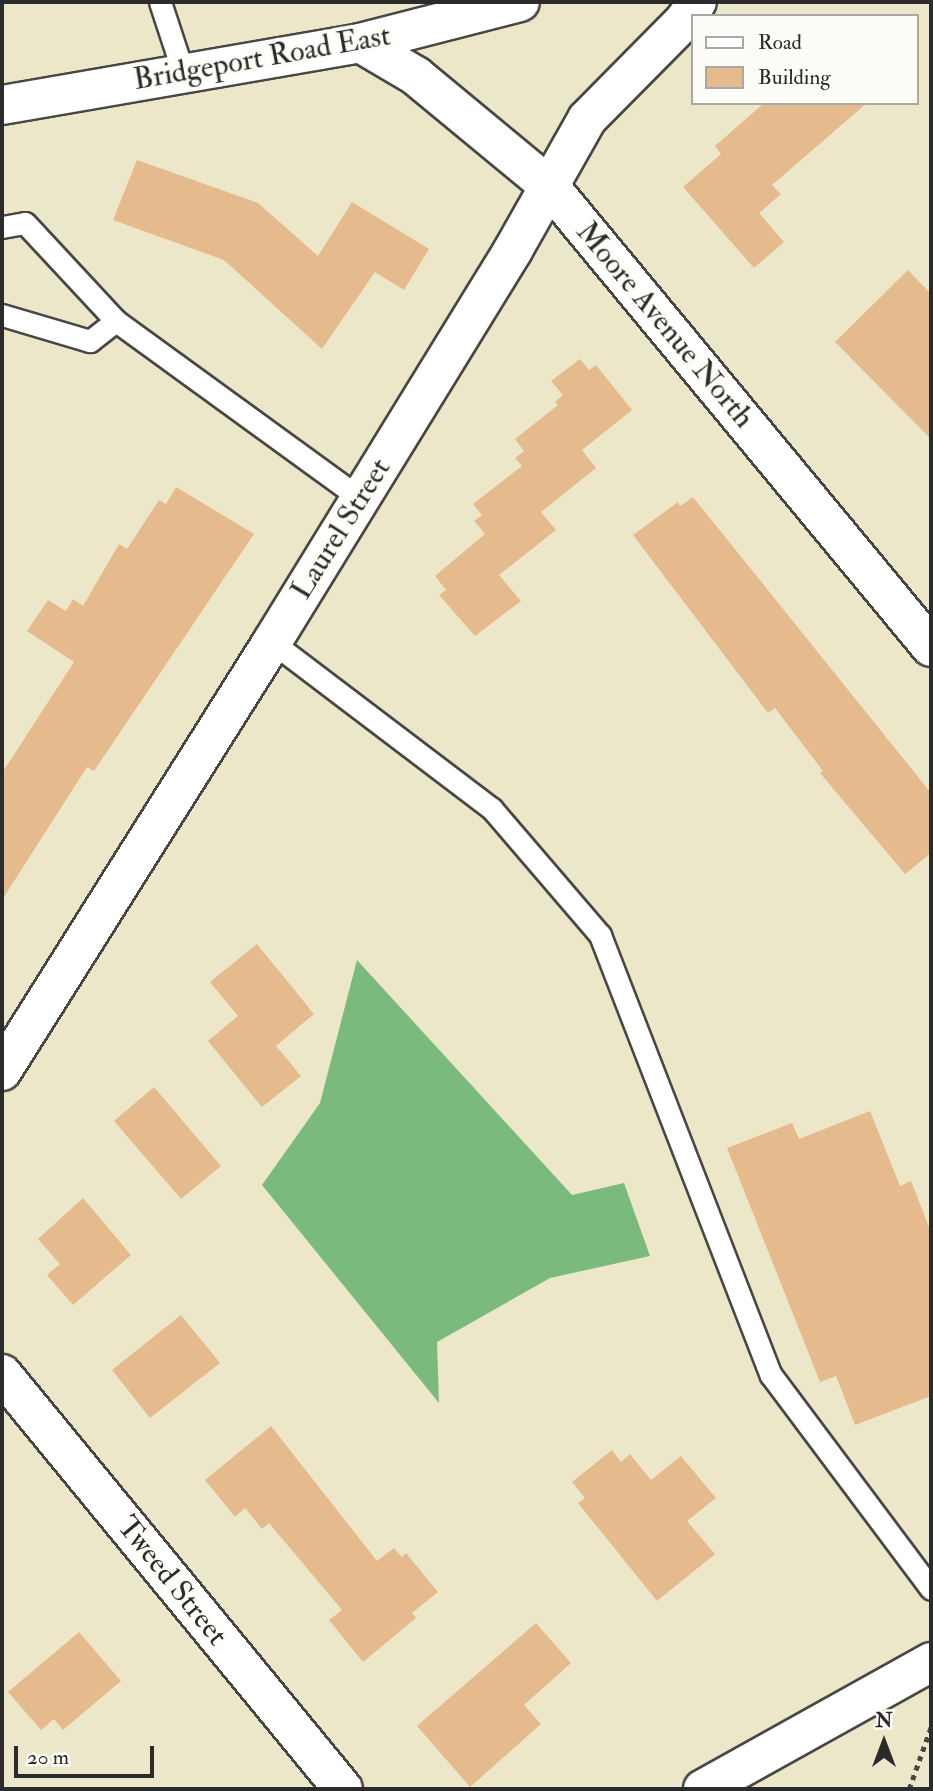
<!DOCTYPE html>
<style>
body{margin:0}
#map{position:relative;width:933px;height:1791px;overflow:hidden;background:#ede7ca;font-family:"IM FELL Double Pica",serif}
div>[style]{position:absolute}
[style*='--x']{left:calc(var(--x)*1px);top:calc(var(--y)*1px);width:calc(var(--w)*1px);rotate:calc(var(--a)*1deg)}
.forest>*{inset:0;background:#7abb7d}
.building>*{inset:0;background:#e5bb8d}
.path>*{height:4.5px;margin-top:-2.25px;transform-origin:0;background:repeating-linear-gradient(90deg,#484743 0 5px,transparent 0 10px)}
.roads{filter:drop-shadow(2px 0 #484743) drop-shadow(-2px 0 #484743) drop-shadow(0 2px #484743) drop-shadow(0 -2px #484743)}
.lane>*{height:21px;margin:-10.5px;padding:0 10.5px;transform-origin:10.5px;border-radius:10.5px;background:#fff}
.street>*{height:38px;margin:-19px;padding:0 19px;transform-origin:19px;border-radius:19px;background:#fff}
.secondary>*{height:38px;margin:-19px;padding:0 19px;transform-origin:19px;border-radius:19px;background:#fff}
span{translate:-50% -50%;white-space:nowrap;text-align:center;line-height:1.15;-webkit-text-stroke:7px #fdfcf7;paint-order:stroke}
.street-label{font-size:30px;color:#2b2b2b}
.frame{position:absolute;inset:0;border:4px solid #2b2b2b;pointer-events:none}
.legend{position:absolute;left:691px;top:14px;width:228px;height:91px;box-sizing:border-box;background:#fdfcf7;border:2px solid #a9a8a5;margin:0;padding:9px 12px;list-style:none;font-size:21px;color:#2b2b2b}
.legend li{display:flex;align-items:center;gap:14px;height:35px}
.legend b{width:35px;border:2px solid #a9a8a5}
.north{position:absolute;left:849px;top:1707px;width:70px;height:70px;-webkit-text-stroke:5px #fdfcf7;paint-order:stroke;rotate:0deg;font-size:19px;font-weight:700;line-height:28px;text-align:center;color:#2b2b2b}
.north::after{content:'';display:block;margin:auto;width:24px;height:32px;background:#2b2b2b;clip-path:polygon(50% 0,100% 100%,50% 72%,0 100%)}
.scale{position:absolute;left:14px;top:1746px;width:140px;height:32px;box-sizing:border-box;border:4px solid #2b2b2b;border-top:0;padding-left:9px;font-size:21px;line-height:24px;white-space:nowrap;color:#2b2b2b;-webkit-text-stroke:5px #fdfcf7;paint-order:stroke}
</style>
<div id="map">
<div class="forest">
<div style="clip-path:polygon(357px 960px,572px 1195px,624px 1183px,650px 1256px,550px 1278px,437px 1342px,439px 1403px,262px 1185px,320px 1103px)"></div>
</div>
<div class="building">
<div style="clip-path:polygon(764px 103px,867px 103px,772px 185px,781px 194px,759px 213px,784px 242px,754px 268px,683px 187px,721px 154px,715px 146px)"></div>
<div style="clip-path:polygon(137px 160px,258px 203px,318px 256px,352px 202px,429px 249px,404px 290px,375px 272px,322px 349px,224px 260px,113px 220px)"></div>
<div style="clip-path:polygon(908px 270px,931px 294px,931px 439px,835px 342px)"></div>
<div style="clip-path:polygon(580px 359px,589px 370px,596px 365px,632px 410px,582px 450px,596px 468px,541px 512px,556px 530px,499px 575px,521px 601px,475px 636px,439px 595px,446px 590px,435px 576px,485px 534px,474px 521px,482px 515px,473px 504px,522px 466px,515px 458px,524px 451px,515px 439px,558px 405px,555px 402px,563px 395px,551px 381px)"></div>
<div style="clip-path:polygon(176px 487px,254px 534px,94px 771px,87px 767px,2px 900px,2px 773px,74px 662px,27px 631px,48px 600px,66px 611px,73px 599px,83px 606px,119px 544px,127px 549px,159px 500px,166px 504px)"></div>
<div style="clip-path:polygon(693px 497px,931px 793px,931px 853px,905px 874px,820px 773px,823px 771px,775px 708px,768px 713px,633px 535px,678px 502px,680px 506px)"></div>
<div style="clip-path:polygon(257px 944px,314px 1014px,276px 1046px,301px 1076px,262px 1107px,208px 1041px,238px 1016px,210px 982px)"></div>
<div style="clip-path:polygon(154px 1087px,221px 1166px,181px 1199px,114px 1121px)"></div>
<div style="clip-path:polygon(870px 1111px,900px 1186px,911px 1181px,931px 1232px,931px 1396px,855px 1425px,836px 1376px,820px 1382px,727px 1148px,792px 1123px,799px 1139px)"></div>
<div style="clip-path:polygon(83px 1198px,131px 1255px,73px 1305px,47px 1275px,60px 1264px,38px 1239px)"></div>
<div style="clip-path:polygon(181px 1315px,220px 1363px,150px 1418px,112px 1370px)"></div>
<div style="clip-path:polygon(271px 1426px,377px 1561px,394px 1548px,402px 1557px,406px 1553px,438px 1592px,412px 1613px,416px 1618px,363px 1662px,329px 1620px,342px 1610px,269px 1523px,262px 1529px,245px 1508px,235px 1517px,205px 1480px)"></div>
<div style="clip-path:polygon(612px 1450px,621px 1462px,630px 1454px,651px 1480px,681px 1456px,716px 1498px,687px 1521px,715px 1554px,657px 1601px,578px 1503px,585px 1498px,572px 1482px)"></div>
<div style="clip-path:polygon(536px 1623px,571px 1663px,524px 1705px,541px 1724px,470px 1787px,417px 1726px)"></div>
<div style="clip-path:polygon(79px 1632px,121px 1681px,63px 1730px,54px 1719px,41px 1730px,8px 1692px)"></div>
</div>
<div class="path">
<div style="--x:909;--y:1789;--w:66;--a:-70.5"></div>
</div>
<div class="roads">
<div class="lane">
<div style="--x:160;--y:2;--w:74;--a:71.8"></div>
<div style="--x:2;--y:227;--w:23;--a:-10"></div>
<div style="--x:25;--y:223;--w:134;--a:47.1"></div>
<div style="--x:116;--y:321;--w:301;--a:36"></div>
<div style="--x:2;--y:315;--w:92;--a:16.5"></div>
<div style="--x:90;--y:341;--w:33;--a:-38"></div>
<div style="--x:272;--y:642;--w:276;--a:37.2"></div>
<div style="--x:492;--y:809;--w:166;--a:49.4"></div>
<div style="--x:600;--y:935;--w:472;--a:68.8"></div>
<div style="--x:771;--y:1375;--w:267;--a:53.2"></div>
</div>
<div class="street">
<div style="--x:360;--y:43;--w:65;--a:30.5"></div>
<div style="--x:416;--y:76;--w:174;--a:39.6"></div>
<div style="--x:550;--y:187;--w:597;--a:50.37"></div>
<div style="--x:2;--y:1071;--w:507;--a:-57.81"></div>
<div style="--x:272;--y:642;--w:460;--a:-58.4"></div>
<div style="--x:513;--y:250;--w:150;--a:-60.5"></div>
<div style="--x:587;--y:119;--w:138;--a:-45.3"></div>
<div style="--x:684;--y:21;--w:23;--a:-56"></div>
<div style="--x:2;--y:1374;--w:537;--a:50.59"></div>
</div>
<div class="secondary">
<div style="--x:2;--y:105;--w:363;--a:-9.8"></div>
<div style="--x:360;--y:43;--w:165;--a:-14.4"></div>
<div style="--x:703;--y:1789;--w:261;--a:-29.1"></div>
</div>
</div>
<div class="street-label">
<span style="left:262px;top:58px;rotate:-10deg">Bridgeport Road East</span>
<span style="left:665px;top:325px;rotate:50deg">Moore Avenue North</span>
<span style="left:341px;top:529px;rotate:-58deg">Laurel Street</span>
<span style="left:172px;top:1581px;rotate:51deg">Tweed Street</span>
</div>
<div class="frame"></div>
<ul class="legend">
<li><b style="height:9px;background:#fff"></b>Road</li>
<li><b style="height:19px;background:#e5bb8d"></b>Building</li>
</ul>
<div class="north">N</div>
<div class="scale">20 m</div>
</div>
